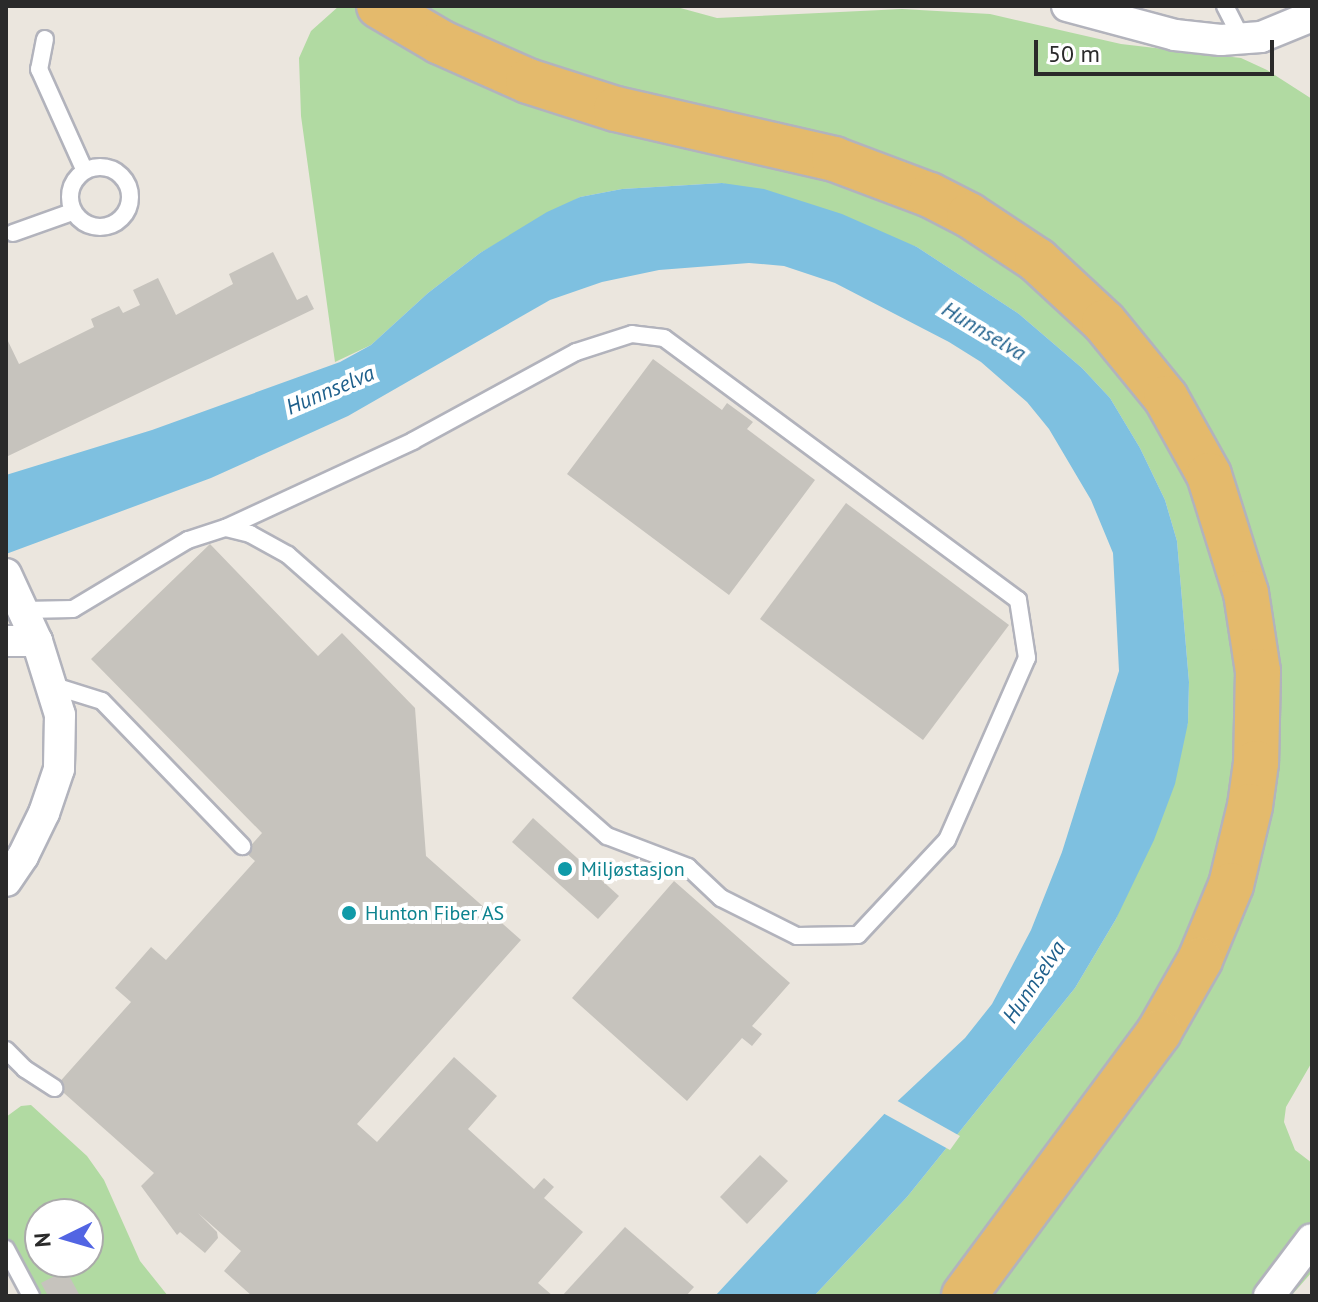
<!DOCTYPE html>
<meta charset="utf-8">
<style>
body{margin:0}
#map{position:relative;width:1318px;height:1302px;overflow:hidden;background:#ebe6de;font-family:"PT Sans",sans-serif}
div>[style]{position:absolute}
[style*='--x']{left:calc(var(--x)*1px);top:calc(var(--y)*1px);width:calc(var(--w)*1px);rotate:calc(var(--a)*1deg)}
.green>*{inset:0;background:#b1daa2}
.water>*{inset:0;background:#7ec0e0}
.pier>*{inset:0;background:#ebe6de}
.building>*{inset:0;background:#c6c3bd}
.roads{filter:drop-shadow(2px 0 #b2b3bc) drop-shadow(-2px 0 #b2b3bc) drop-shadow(0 2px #b2b3bc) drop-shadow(0 -2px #b2b3bc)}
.service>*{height:16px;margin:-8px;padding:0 8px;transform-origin:8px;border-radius:8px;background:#fff}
.service>.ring{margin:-8px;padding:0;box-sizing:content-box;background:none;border:16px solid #fff;border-radius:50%}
.minor>*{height:30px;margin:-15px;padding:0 15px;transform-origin:15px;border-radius:15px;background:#fff}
.trunk>*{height:44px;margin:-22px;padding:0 22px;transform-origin:22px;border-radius:22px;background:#e4ba6c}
.dots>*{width:22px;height:22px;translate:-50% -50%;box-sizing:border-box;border:4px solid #fff;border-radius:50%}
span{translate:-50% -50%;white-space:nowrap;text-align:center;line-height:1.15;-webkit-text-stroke:8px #fff;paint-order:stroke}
.culture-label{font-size:20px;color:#0d838f}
.left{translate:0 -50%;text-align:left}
.water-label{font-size:22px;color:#1e5f8b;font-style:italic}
.frame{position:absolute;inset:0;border:8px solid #2a2a2a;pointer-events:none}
.north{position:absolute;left:24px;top:1198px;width:80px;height:80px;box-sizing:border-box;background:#fff;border:2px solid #aaa;border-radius:50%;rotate:265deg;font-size:22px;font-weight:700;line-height:32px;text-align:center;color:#2a2a2a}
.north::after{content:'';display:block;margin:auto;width:28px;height:36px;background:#5265e3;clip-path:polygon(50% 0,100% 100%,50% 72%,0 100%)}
.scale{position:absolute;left:1034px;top:40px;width:240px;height:36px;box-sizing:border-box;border:4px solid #2a2a2a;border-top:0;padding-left:10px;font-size:24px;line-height:28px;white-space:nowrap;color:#2a2a2a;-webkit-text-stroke:6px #fff;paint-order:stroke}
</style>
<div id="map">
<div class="green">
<div style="clip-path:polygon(339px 6px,673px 6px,717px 18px,902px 9px,990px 14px,1121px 44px,1241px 58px,1267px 70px,1312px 99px,1312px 1062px,1286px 1107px,1284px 1122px,1295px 1150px,1312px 1163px,1312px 1272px,1291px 1296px,814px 1296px,907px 1197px,1075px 988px,1116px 919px,1188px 723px,1189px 682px,1177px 541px,1165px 500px,1140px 448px,1110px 398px,1082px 368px,1019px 314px,917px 247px,722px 183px,622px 189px,580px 197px,480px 253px,428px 293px,371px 345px,335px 362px,301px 116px,299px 58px,311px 31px)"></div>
<div style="clip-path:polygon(evenodd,31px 1105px,87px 1156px,104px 1180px,140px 1261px,168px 1296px,37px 1296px,6px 1261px,6px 1117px,21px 1106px,31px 1105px,40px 1214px,88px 1214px,88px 1262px,40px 1262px,40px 1214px)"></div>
</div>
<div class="water">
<div style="clip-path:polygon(722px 183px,764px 189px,842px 214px,917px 247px,1019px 314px,1082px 368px,1110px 398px,1140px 448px,1165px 500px,1177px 541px,1189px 682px,1188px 723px,1175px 784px,1154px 840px,1116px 919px,1075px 988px,907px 1197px,814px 1296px,715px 1296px,887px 1111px,965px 1038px,992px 1004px,1031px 930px,1062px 852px,1119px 671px,1113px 553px,1091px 500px,1049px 429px,1027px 402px,981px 362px,949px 342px,835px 283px,784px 266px,749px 263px,659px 270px,602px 282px,550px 300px,348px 416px,211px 478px,6px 554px,6px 475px,152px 430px,340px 362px,371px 345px,428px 293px,480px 253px,547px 212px,580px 197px,622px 189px)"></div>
</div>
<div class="pier">
<div style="clip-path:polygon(894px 1099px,960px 1136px,950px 1150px,881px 1112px)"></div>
</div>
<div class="building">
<div style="clip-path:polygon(273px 252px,297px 300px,307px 295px,314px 309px,6px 457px,6px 337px,19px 364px,94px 327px,91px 319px,119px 306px,123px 313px,140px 305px,133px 290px,158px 278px,176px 315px,233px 284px,229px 274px)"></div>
<div style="clip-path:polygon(653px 359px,722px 410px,727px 403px,753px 422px,747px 429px,815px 480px,729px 595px,567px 474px)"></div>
<div style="clip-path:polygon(846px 503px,1009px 625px,923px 740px,760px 619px)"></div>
<div style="clip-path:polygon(210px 544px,318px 656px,342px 633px,415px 708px,426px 856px,521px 940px,357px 1124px,377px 1142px,454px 1057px,497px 1096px,468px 1129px,534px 1189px,544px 1178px,554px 1187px,544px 1198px,583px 1232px,538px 1283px,553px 1296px,252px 1296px,224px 1271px,241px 1251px,198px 1213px,217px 1232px,218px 1238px,205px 1253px,180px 1232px,177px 1235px,141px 1186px,154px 1173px,56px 1086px,131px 1002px,115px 988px,151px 947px,166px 960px,255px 861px,245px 852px,262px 833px,91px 659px)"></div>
<div style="clip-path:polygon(533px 818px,619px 896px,598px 919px,512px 842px)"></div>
<div style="clip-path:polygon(674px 881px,790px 983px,752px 1026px,762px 1034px,752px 1046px,742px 1038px,687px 1101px,572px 998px)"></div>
<div style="clip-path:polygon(760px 1155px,788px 1181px,747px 1224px,720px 1197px)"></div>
<div style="clip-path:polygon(625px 1227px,694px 1287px,686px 1296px,562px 1296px)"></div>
<div style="clip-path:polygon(66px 1270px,80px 1296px,48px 1296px,41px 1283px)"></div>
</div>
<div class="roads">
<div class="service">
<div style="--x:1225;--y:6;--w:37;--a:63"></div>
<div style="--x:45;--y:39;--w:31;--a:101"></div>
<div style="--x:39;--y:69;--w:110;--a:65.8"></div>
<div class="ring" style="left:70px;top:167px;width:44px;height:44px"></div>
<div style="--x:13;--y:233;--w:63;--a:-19.6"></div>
<div style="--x:24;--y:610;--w:49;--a:-1.2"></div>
<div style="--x:73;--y:609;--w:134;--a:-31"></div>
<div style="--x:188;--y:540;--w:40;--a:-18"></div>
<div style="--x:226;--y:528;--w:25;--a:14"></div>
<div style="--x:250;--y:534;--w:43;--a:28.9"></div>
<div style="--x:288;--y:555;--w:425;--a:41.4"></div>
<div style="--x:607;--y:836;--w:87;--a:20.9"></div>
<div style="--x:688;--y:867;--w:45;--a:43.2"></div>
<div style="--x:721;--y:898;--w:85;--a:26.6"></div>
<div style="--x:797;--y:936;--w:61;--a:-0.9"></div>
<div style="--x:858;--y:935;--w:130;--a:-46.9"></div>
<div style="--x:947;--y:840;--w:199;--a:-66.3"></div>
<div style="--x:1027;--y:658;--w:59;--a:-98.8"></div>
<div style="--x:1018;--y:600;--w:440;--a:-143.5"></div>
<div style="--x:664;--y:338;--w:32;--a:-173"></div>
<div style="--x:632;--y:334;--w:59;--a:162.2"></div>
<div style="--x:576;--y:352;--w:186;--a:151.4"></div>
<div style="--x:413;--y:441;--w:206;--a:155.1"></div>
<div style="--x:54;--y:686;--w:50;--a:17.4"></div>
<div style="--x:102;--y:701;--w:202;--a:46"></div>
<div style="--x:6;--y:1050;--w:27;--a:45"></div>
<div style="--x:25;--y:1069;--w:35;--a:33"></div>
<div style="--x:6;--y:1249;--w:53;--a:62"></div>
</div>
<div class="minor">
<div style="--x:1067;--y:6;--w:112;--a:15"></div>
<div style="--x:1175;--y:35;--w:46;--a:6.2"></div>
<div style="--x:1221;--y:40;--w:40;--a:-4.3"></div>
<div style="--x:1261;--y:37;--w:55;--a:-22.4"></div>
<div style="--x:6;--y:574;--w:74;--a:65.2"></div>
<div style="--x:37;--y:641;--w:77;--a:72.7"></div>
<div style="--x:60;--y:715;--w:54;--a:91.1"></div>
<div style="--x:59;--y:769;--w:46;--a:108.8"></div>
<div style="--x:44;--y:813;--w:48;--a:116"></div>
<div style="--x:23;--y:856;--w:30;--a:124"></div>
<div style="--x:6;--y:641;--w:31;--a:0"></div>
<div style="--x:1269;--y:1296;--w:71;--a:-53"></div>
</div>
<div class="trunk">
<div style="--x:379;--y:6;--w:71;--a:30.5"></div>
<div style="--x:440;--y:42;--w:96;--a:23.9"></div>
<div style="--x:528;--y:81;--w:92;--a:17.7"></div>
<div style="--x:616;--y:109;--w:224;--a:12.9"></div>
<div style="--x:834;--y:159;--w:103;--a:20.6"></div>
<div style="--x:930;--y:195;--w:44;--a:27.1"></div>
<div style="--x:969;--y:215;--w:82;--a:33.5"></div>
<div style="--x:1037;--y:260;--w:91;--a:42.8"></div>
<div style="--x:1104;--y:322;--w:98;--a:50.8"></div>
<div style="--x:1166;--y:398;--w:88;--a:60.8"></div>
<div style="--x:1209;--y:475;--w:124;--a:72.6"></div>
<div style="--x:1246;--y:593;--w:79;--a:81.3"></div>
<div style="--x:1258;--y:671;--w:92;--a:91.2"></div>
<div style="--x:1256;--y:763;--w:43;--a:97.9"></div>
<div style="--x:1250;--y:806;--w:81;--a:103.5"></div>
<div style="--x:1231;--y:885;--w:81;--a:112.5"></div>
<div style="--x:1200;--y:960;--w:83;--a:119.7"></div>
<div style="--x:1159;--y:1032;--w:328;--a:126.5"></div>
</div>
</div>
<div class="dots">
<div style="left:565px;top:869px;background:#0f9aa8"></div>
<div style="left:349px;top:913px;background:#0f9aa8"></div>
</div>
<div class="culture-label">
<span class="left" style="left:581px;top:869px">Miljøstasjon</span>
<span class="left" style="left:365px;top:913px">Hunton Fiber AS</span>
</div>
<div class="water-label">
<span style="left:984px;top:331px;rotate:31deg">Hunnselva</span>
<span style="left:330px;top:390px;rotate:-23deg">Hunnselva</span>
<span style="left:1034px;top:982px;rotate:-56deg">Hunnselva</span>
</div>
<div class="frame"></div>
<div class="north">N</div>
<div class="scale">50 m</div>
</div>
